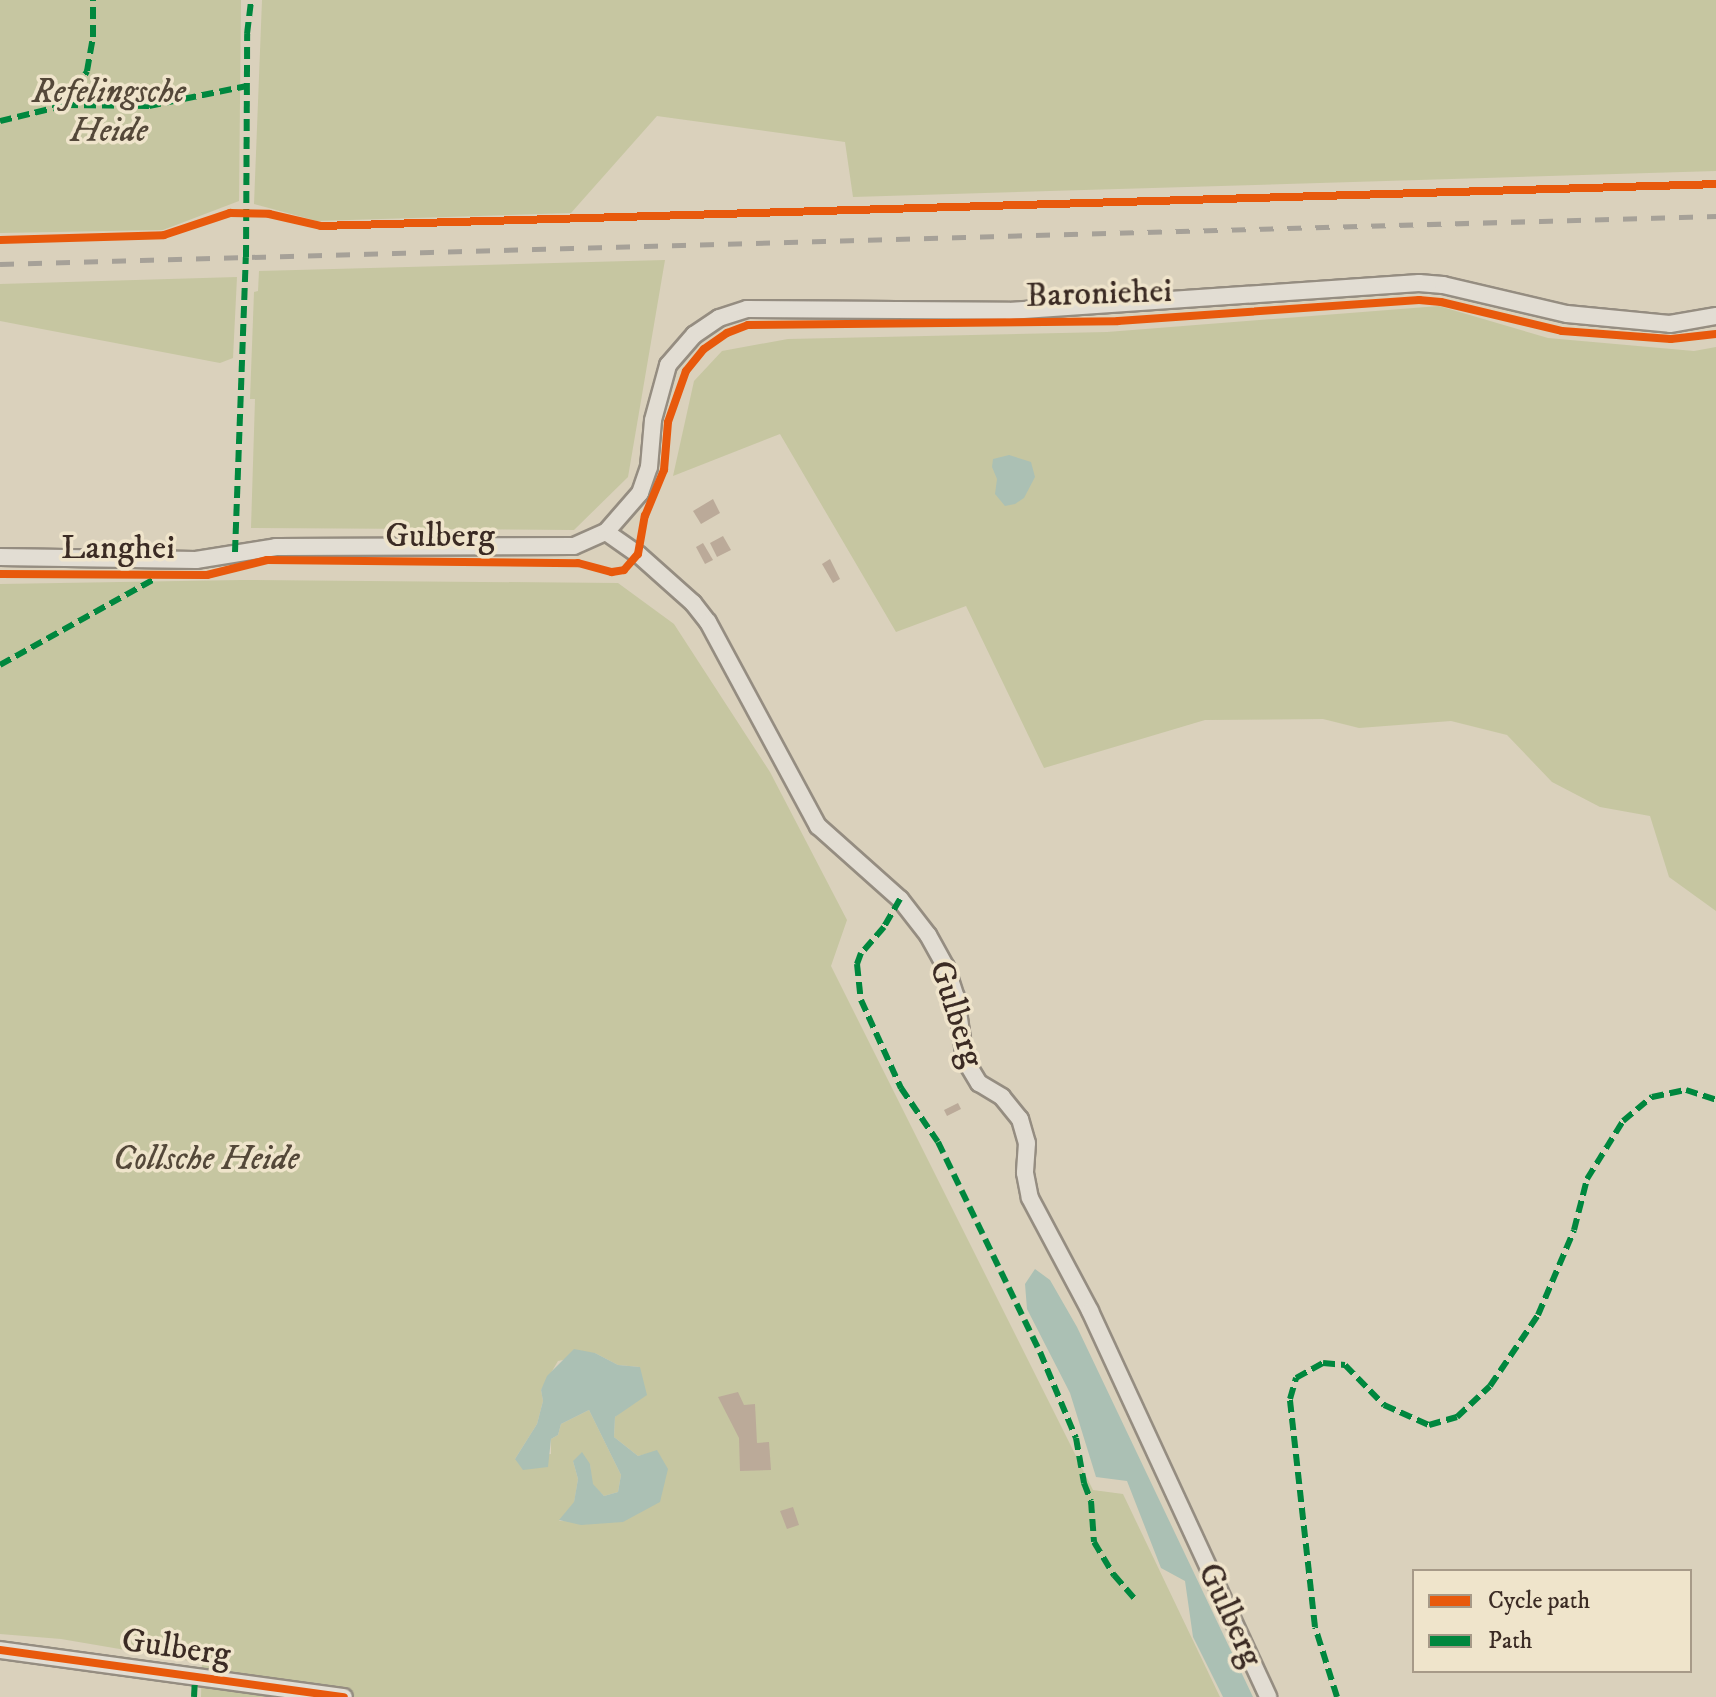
<!DOCTYPE html>
<style>
body{margin:0}
#map{position:relative;width:1716px;height:1697px;overflow:hidden;background:#dad1bc;font-family:"IM FELL DW Pica",serif}
div>[style]{position:absolute}
[style*='--x']{left:calc(var(--x)*1px);top:calc(var(--y)*1px);width:calc(var(--w)*1px);rotate:calc(var(--a)*1deg)}
.green>*{inset:0;background:#c6c6a1}
.water>*{inset:0;background:#abc0b4}
.building>*{inset:0;background:#ba9}
.roads{filter:drop-shadow(2px 0 #958d81) drop-shadow(-2px 0 #958d81) drop-shadow(0 2px #958d81) drop-shadow(0 -2px #958d81)}
.minor>*{height:16px;margin:-8px;padding:0 8px;transform-origin:8px;border-radius:8px;background:#e2ddd3}
.rail>*{height:5px;margin-top:-2.5px;transform-origin:0;background:repeating-linear-gradient(90deg,#a6a198 0 14px,transparent 0 28px)}
.quiet>*{height:6px;margin-top:-3px;transform-origin:0;background:repeating-linear-gradient(90deg,#00873e 0 12px,transparent 0 18px)}
.cycleway>*{height:8px;margin:-4px;padding:0 4px;transform-origin:4px;border-radius:4px;background:#e8590c}
span{translate:-50% -50%;white-space:nowrap;text-align:center;line-height:1.15;-webkit-text-stroke:7px #efe4cb;paint-order:stroke}
.park-label{font-size:34px;color:#544839;font-style:italic}
.street-label{font-size:34px;color:#3b2b24}
.legend{position:absolute;left:1412px;top:1569px;width:280px;height:104px;box-sizing:border-box;background:#efe4cb;border:2px solid #a79a88;margin:0;padding:10px 14px;list-style:none;font-size:24px;color:#3b2b24}
.legend li{display:flex;align-items:center;gap:16px;height:40px}
.legend b{width:40px;border:2px solid #a79a88}
</style>
<div id="map">
<div class="green">
<div style="clip-path:polygon(0 0,241px 0,239px 201px,163px 230px,0 233px)"></div>
<div style="clip-path:polygon(262px 0,1716px 0,1716px 171px,853px 197px,845px 142px,657px 116px,571px 213px,317px 221px,254px 204px)"></div>
<div style="clip-path:polygon(665px 260px,628px 477px,574px 530px,251px 528px,255px 399px,250px 399px,254px 292px,258px 291px,259px 271px)"></div>
<div style="clip-path:polygon(237px 277px,233px 358px,220px 363px,0 321px,0 284px)"></div>
<div style="clip-path:polygon(1439px 306px,1548px 338px,1694px 351px,1716px 347px,1716px 911px,1669px 877px,1650px 816px,1600px 807px,1552px 782px,1507px 735px,1451px 721px,1359px 728px,1323px 719px,1205px 720px,1044px 768px,966px 606px,896px 632px,780px 434px,673px 476px,694px 381px,722px 351px,788px 339px,1107px 332px)"></div>
<div style="clip-path:polygon(evenodd,241px 580px,618px 583px,674px 624px,770px 772px,847px 920px,831px 966px,1093px 1490px,1123px 1494px,1220px 1697px,201px 1697px,202px 1663px,61px 1639px,0 1634px,0 584px,241px 580px,595px 1353px,618px 1365px,640px 1367px,634px 1401px,615px 1417px,614px 1437px,638px 1456px,658px 1451px,623px 1522px,559px 1521px,574px 1503px,578px 1479px,573px 1461px,590px 1464px,592px 1484px,604px 1496px,618px 1492px,621px 1475px,589px 1410px,561px 1424px,558px 1435px,551px 1439px,551px 1454px,515px 1459px,537px 1424px,543px 1401px,541px 1390px,558px 1361px,595px 1353px)"></div>
</div>
<div class="water">
<div style="clip-path:polygon(1009px 455px,1031px 462px,1035px 477px,1024px 498px,1015px 504px,1005px 506px,995px 494px,997px 479px,992px 467px,993px 459px)"></div>
<div style="clip-path:polygon(1035px 1269px,1050px 1280px,1077px 1327px,1253px 1697px,1223px 1697px,1193px 1637px,1185px 1581px,1161px 1568px,1127px 1481px,1096px 1477px,1070px 1393px,1027px 1309px,1025px 1284px)"></div>
<div style="clip-path:polygon(574px 1349px,595px 1353px,618px 1365px,640px 1367px,647px 1395px,615px 1417px,614px 1437px,638px 1456px,657px 1450px,668px 1469px,660px 1502px,623px 1522px,581px 1525px,559px 1520px,574px 1502px,578px 1479px,573px 1461px,582px 1452px,590px 1464px,593px 1484px,604px 1496px,618px 1492px,621px 1475px,589px 1410px,561px 1424px,558px 1435px,551px 1439px,548px 1467px,523px 1470px,515px 1459px,537px 1424px,543px 1401px,541px 1390px,547px 1376px)"></div>
</div>
<div class="building">
<div style="clip-path:polygon(713px 499px,720px 513px,701px 524px,693px 511px)"></div>
<div style="clip-path:polygon(723px 536px,731px 550px,717px 557px,710px 543px)"></div>
<div style="clip-path:polygon(703px 543px,713px 560px,705px 564px,696px 547px)"></div>
<div style="clip-path:polygon(830px 559px,840px 579px,833px 583px,822px 564px)"></div>
<div style="clip-path:polygon(958px 1103px,961px 1109px,947px 1116px,944px 1110px)"></div>
<div style="clip-path:polygon(738px 1392px,744px 1405px,755px 1404px,757px 1443px,769px 1442px,771px 1470px,740px 1471px,739px 1438px,718px 1397px)"></div>
<div style="clip-path:polygon(793px 1507px,799px 1525px,787px 1529px,780px 1511px)"></div>
</div>
<div class="roads">
<div class="minor">
<div style="--x:606;--y:532;--w:39;--a:35"></div>
<div style="--x:638;--y:554;--w:74;--a:41.7"></div>
<div style="--x:693;--y:603;--w:24;--a:52"></div>
<div style="--x:708;--y:622;--w:232;--a:61.7"></div>
<div style="--x:818;--y:826;--w:110;--a:41.7"></div>
<div style="--x:900;--y:899;--w:46;--a:52.1"></div>
<div style="--x:928;--y:935;--w:37;--a:61"></div>
<div style="--x:946;--y:967;--w:32;--a:72"></div>
<div style="--x:956;--y:997;--w:64;--a:81.9"></div>
<div style="--x:965;--y:1060;--w:27;--a:59"></div>
<div style="--x:979;--y:1083;--w:27;--a:31"></div>
<div style="--x:1002;--y:1097;--w:28;--a:51"></div>
<div style="--x:1020;--y:1119;--w:25;--a:74"></div>
<div style="--x:1027;--y:1143;--w:30;--a:94"></div>
<div style="--x:1025;--y:1173;--w:25;--a:79"></div>
<div style="--x:1030;--y:1198;--w:128;--a:62"></div>
<div style="--x:1090;--y:1311;--w:425;--a:65.2"></div>
<div style="--x:0;--y:557;--w:196;--a:0.9"></div>
<div style="--x:196;--y:560;--w:81;--a:-9.2"></div>
<div style="--x:276;--y:547;--w:298;--a:-0.2"></div>
<div style="--x:574;--y:546;--w:35;--a:-24"></div>
<div style="--x:606;--y:532;--w:52;--a:-48.9"></div>
<div style="--x:640;--y:493;--w:28;--a:-71"></div>
<div style="--x:649;--y:467;--w:47;--a:-85.1"></div>
<div style="--x:653;--y:420;--w:57;--a:-74.7"></div>
<div style="--x:668;--y:365;--w:40;--a:-49"></div>
<div style="--x:694;--y:335;--w:30;--a:-34"></div>
<div style="--x:719;--y:318;--w:29;--a:-18"></div>
<div style="--x:747;--y:309;--w:262;--a:0.4"></div>
<div style="--x:1009;--y:311;--w:411;--a:-3.9"></div>
<div style="--x:1419;--y:283;--w:24;--a:5"></div>
<div style="--x:1443;--y:285;--w:127;--a:13.2"></div>
<div style="--x:1567;--y:314;--w:103;--a:5.5"></div>
<div style="--x:1670;--y:324;--w:47;--a:-9.9"></div>
<div style="--x:0;--y:1650;--w:347;--a:7.8"></div>
</div>
</div>
<div class="rail">
<div style="--x:0;--y:264;--w:1717;--a:-1.6"></div>
</div>
<div class="quiet">
<div style="--x:66;--y:105;--w:83;--a:0.7"></div>
<div style="--x:149;--y:106;--w:100;--a:-11.5"></div>
<div style="--x:0;--y:121;--w:68;--a:-13.6"></div>
<div style="--x:66;--y:105;--w:40;--a:-58"></div>
<div style="--x:87;--y:71;--w:35;--a:-80"></div>
<div style="--x:93;--y:37;--w:37;--a:-90"></div>
<div style="--x:235;--y:552;--w:295;--a:-87.9"></div>
<div style="--x:246;--y:257;--w:223;--a:-89.7"></div>
<div style="--x:247;--y:34;--w:34;--a:-83"></div>
<div style="--x:0;--y:665;--w:179;--a:-29.1"></div>
<div style="--x:900;--y:899;--w:32;--a:120"></div>
<div style="--x:884;--y:927;--w:35;--a:131"></div>
<div style="--x:861;--y:953;--w:12;--a:110"></div>
<div style="--x:857;--y:964;--w:36;--a:84"></div>
<div style="--x:861;--y:1000;--w:97;--a:65.6"></div>
<div style="--x:901;--y:1088;--w:65;--a:55.6"></div>
<div style="--x:938;--y:1142;--w:233;--a:64.1"></div>
<div style="--x:1040;--y:1352;--w:93;--a:67.3"></div>
<div style="--x:1076;--y:1438;--w:46;--a:79.9"></div>
<div style="--x:1084;--y:1483;--w:19;--a:69"></div>
<div style="--x:1091;--y:1501;--w:41;--a:85.8"></div>
<div style="--x:1094;--y:1542;--w:39;--a:59"></div>
<div style="--x:1114;--y:1575;--w:33;--a:49"></div>
<div style="--x:194;--y:1697;--w:20;--a:-87"></div>
<div style="--x:1337;--y:1697;--w:73;--a:-107.4"></div>
<div style="--x:1315;--y:1627;--w:229;--a:-96.3"></div>
<div style="--x:1290;--y:1399;--w:22;--a:-74"></div>
<div style="--x:1296;--y:1378;--w:31;--a:-29"></div>
<div style="--x:1323;--y:1363;--w:22;--a:5"></div>
<div style="--x:1345;--y:1365;--w:56;--a:45.7"></div>
<div style="--x:1384;--y:1405;--w:49;--a:24"></div>
<div style="--x:1429;--y:1425;--w:29;--a:-16"></div>
<div style="--x:1457;--y:1417;--w:45;--a:-43.2"></div>
<div style="--x:1490;--y:1386;--w:86;--a:-55.9"></div>
<div style="--x:1538;--y:1315;--w:92;--a:-67"></div>
<div style="--x:1574;--y:1230;--w:53;--a:-75.7"></div>
<div style="--x:1587;--y:1179;--w:68;--a:-58.2"></div>
<div style="--x:1623;--y:1121;--w:38;--a:-40"></div>
<div style="--x:1652;--y:1097;--w:35;--a:-12"></div>
<div style="--x:1686;--y:1090;--w:32;--a:18"></div>
</div>
<div class="cycleway">
<div style="--x:0;--y:240;--w:164;--a:-1.7"></div>
<div style="--x:164;--y:235;--w:70;--a:-18.4"></div>
<div style="--x:230;--y:213;--w:39;--a:1"></div>
<div style="--x:269;--y:214;--w:53;--a:13"></div>
<div style="--x:321;--y:226;--w:1396;--a:-1.72"></div>
<div style="--x:0;--y:574;--w:207;--a:0.3"></div>
<div style="--x:207;--y:575;--w:62;--a:-14"></div>
<div style="--x:267;--y:560;--w:311;--a:0.6"></div>
<div style="--x:578;--y:563;--w:35;--a:15"></div>
<div style="--x:612;--y:572;--w:12;--a:-9"></div>
<div style="--x:624;--y:570;--w:21;--a:-49"></div>
<div style="--x:638;--y:554;--w:39;--a:-80"></div>
<div style="--x:645;--y:516;--w:50;--a:-67.6"></div>
<div style="--x:664;--y:470;--w:48;--a:-85.2"></div>
<div style="--x:668;--y:422;--w:54;--a:-70.6"></div>
<div style="--x:686;--y:371;--w:28;--a:-51"></div>
<div style="--x:704;--y:349;--w:28;--a:-35"></div>
<div style="--x:727;--y:333;--w:22;--a:-21"></div>
<div style="--x:748;--y:325;--w:370;--a:-0.6"></div>
<div style="--x:1118;--y:321;--w:302;--a:-4"></div>
<div style="--x:1419;--y:300;--w:22;--a:5"></div>
<div style="--x:1441;--y:302;--w:124;--a:13.5"></div>
<div style="--x:1562;--y:331;--w:109;--a:4.2"></div>
<div style="--x:1671;--y:339;--w:45;--a:-6.3"></div>
<div style="--x:0;--y:1650;--w:347;--a:7.8"></div>
</div>
<div class="park-label">
<span style="left:109px;top:112px">Refelingsche<br>Heide</span>
<span style="left:206px;top:1160px">Collsche Heide</span>
</div>
<div class="street-label">
<span style="left:1099px;top:294px;rotate:-2deg">Baroniehei</span>
<span style="left:440px;top:537px">Gulberg</span>
<span style="left:118px;top:549px">Langhei</span>
<span style="left:956px;top:1014px;rotate:72deg">Gulberg</span>
<span style="left:1230px;top:1615px;rotate:65deg">Gulberg</span>
<span style="left:176px;top:1648px;rotate:8deg">Gulberg</span>
</div>
<ul class="legend">
<li><b style="height:10px;background:#e8590c"></b>Cycle path</li>
<li><b style="height:10px;background:#00873e"></b>Path</li>
</ul>
</div>
